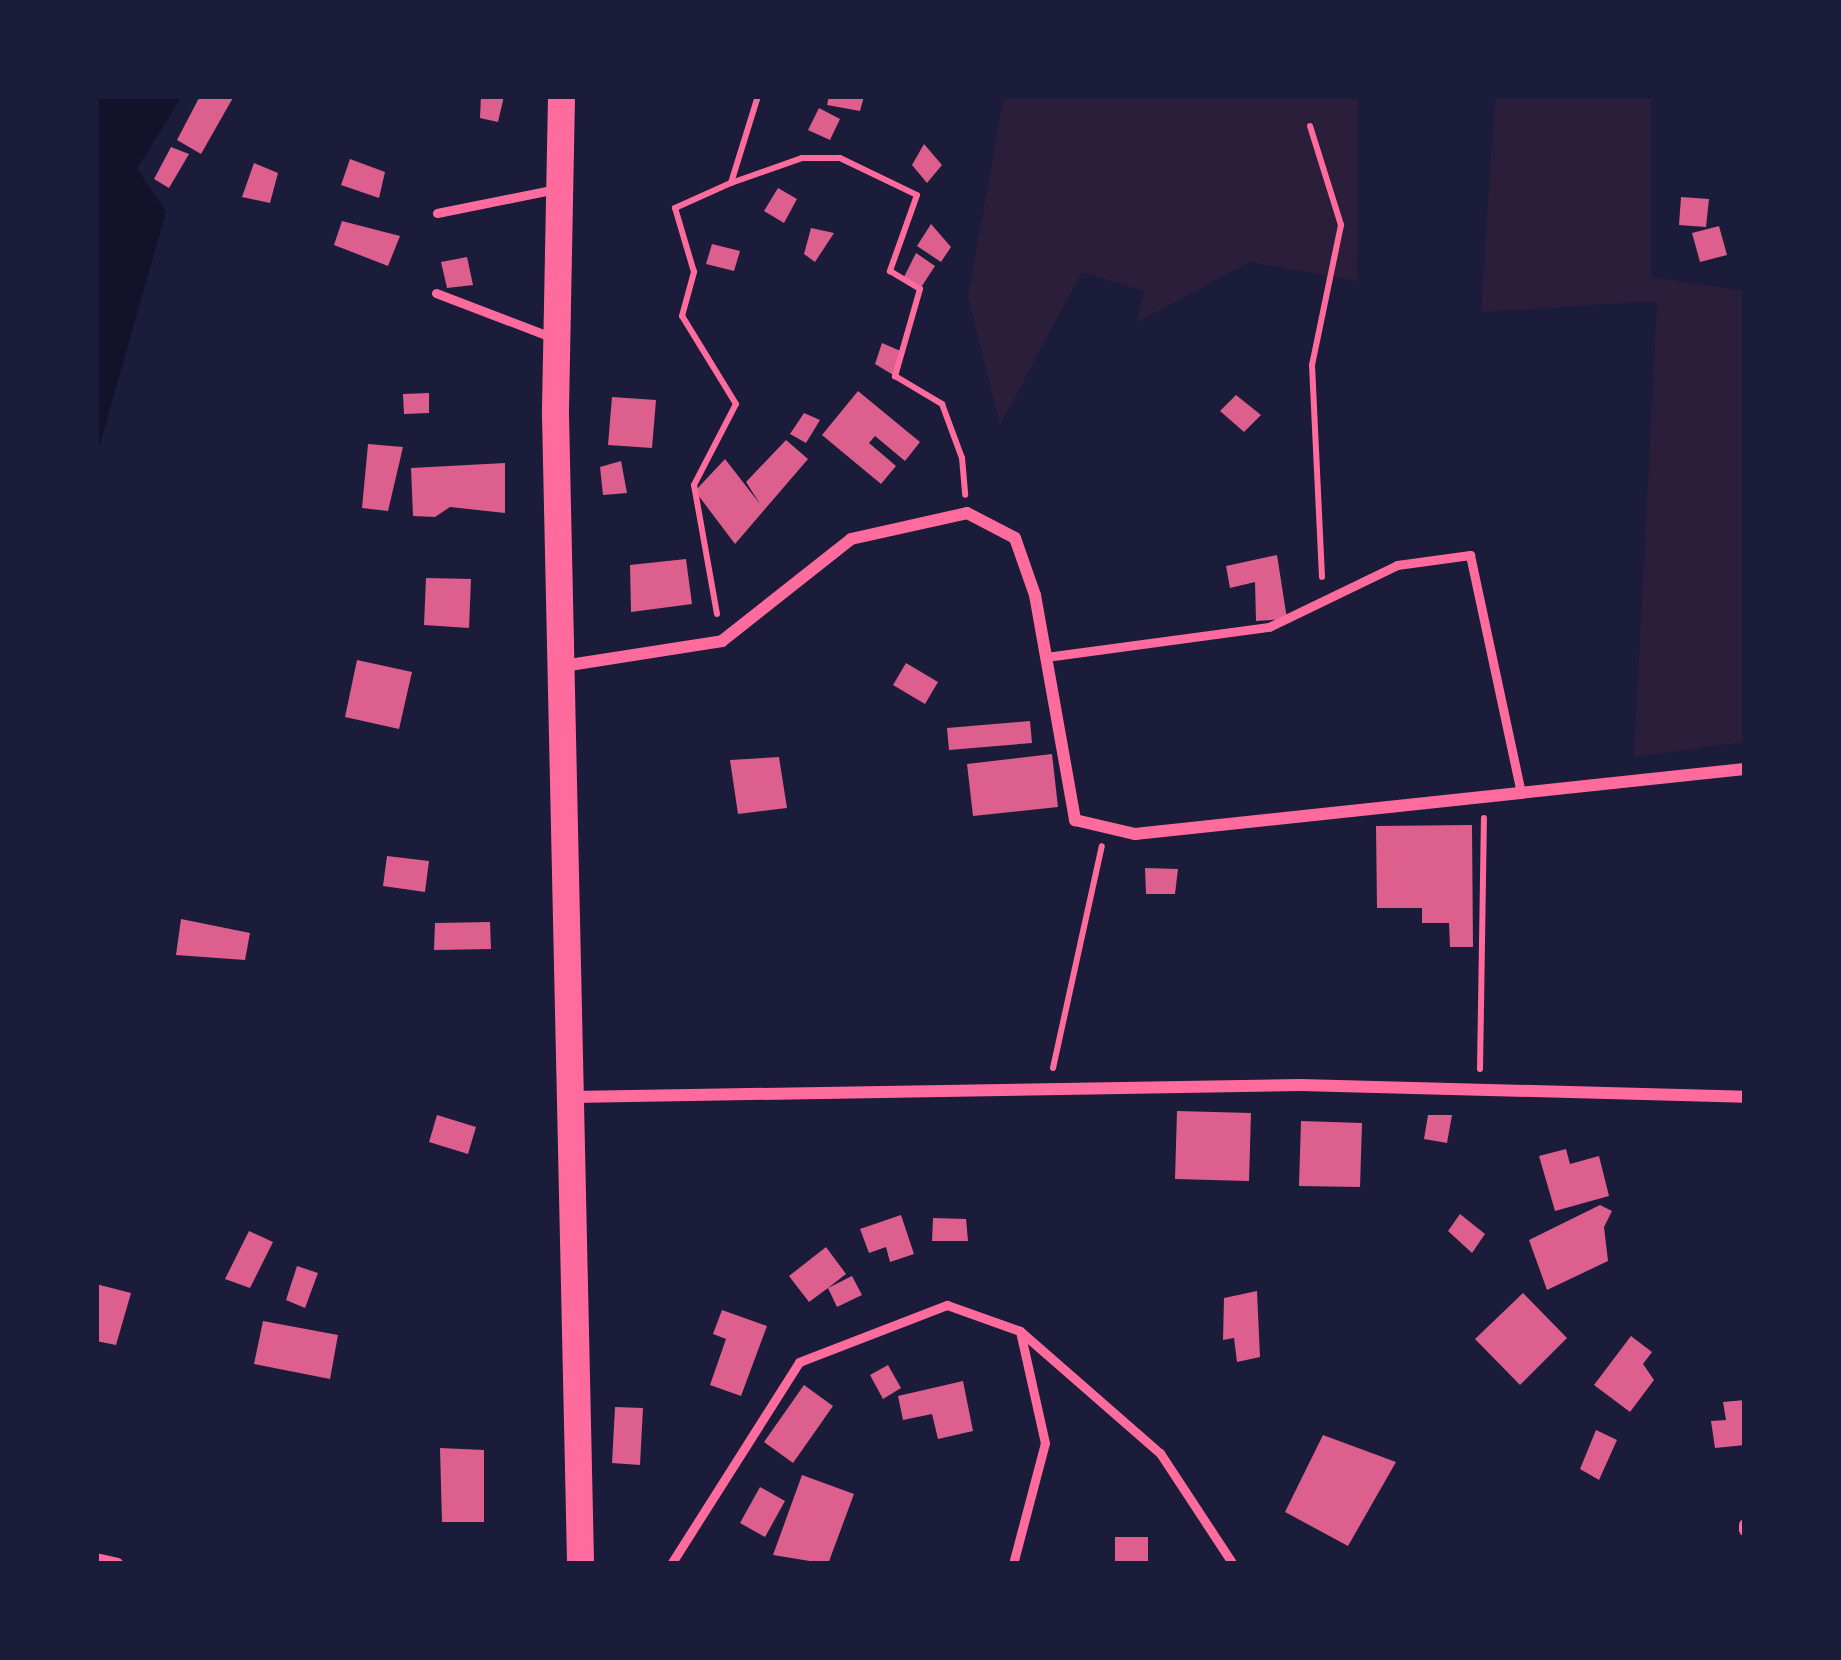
<!DOCTYPE html>
<style>
body{margin:0}
#map{position:relative;width:1841px;height:1660px;overflow:hidden;background:#1b1b3a;font-family:"Fira Sans",sans-serif}
div>[style]{position:absolute}
[style*='--x']{left:calc(var(--x)*1px);top:calc(var(--y)*1px);width:calc(var(--w)*1px);rotate:calc(var(--a)*1deg)}
.green>*{inset:0;background:#2a1e3b}
.water>*{inset:0;background:#12122b}
.building>*{inset:0;background:#dd5f8e}
.path>*{height:6px;margin:-3px;padding:0 3px;transform-origin:3px;border-radius:3px;background:#ff6b9d}
.service>*{height:9px;margin:-4.5px;padding:0 4.5px;transform-origin:4.5px;border-radius:4.5px;background:#ff6b9d}
.minor>*{height:12px;margin:-6px;padding:0 6px;transform-origin:6px;border-radius:6px;background:#ff6b9d}
.primary>*{height:27px;margin:-13.5px;padding:0 13.5px;transform-origin:13.5px;border-radius:13.5px;background:#ff6b9d}
span{translate:-50% -50%;white-space:nowrap;text-align:center;line-height:1.15;-webkit-text-stroke:12px #1b1b3a;paint-order:stroke}
.frame{position:absolute;inset:0;border:99px solid #1b1b3a;pointer-events:none}
</style>
<div id="map">
<div class="green">
<div style="clip-path:polygon(1004px 96px,1358px 96px,1357px 281px,1250px 262px,1137px 322px,1144px 291px,1082px 272px,1000px 425px,968px 297px)"></div>
<div style="clip-path:polygon(1495px 96px,1651px 96px,1651px 277px,1745px 291px,1745px 742px,1634px 757px,1657px 301px,1481px 312px)"></div>
</div>
<div class="water">
<div style="clip-path:polygon(96px 96px,182px 96px,137px 169px,166px 211px,96px 458px)"></div>
</div>
<div class="building">
<div style="clip-path:polygon(200px 96px,234px 96px,201px 154px,177px 140px)"></div>
<div style="clip-path:polygon(481px 96px,504px 96px,498px 122px,480px 118px)"></div>
<div style="clip-path:polygon(829px 96px,864px 96px,860px 111px,827px 105px)"></div>
<div style="clip-path:polygon(819px 108px,840px 119px,830px 140px,808px 130px)"></div>
<div style="clip-path:polygon(924px 144px,942px 165px,927px 183px,912px 165px)"></div>
<div style="clip-path:polygon(171px 147px,189px 154px,169px 188px,154px 179px)"></div>
<div style="clip-path:polygon(350px 159px,385px 172px,379px 198px,341px 185px)"></div>
<div style="clip-path:polygon(254px 163px,278px 173px,270px 203px,242px 197px)"></div>
<div style="clip-path:polygon(778px 188px,797px 199px,784px 223px,764px 211px)"></div>
<div style="clip-path:polygon(1681px 197px,1709px 199px,1706px 227px,1679px 225px)"></div>
<div style="clip-path:polygon(342px 221px,400px 236px,388px 266px,334px 245px)"></div>
<div style="clip-path:polygon(931px 224px,951px 247px,941px 262px,917px 246px)"></div>
<div style="clip-path:polygon(1719px 226px,1727px 255px,1700px 262px,1692px 233px)"></div>
<div style="clip-path:polygon(811px 228px,834px 233px,815px 262px,804px 254px)"></div>
<div style="clip-path:polygon(712px 244px,740px 251px,734px 271px,706px 264px)"></div>
<div style="clip-path:polygon(916px 253px,935px 266px,920px 289px,903px 279px)"></div>
<div style="clip-path:polygon(467px 257px,473px 285px,447px 288px,441px 262px)"></div>
<div style="clip-path:polygon(882px 343px,903px 352px,895px 376px,875px 364px)"></div>
<div style="clip-path:polygon(858px 391px,920px 442px,905px 461px,875px 436px,869px 443px,896px 466px,881px 484px,822px 435px)"></div>
<div style="clip-path:polygon(429px 393px,429px 413px,404px 414px,403px 394px)"></div>
<div style="clip-path:polygon(1236px 395px,1261px 415px,1244px 432px,1220px 411px)"></div>
<div style="clip-path:polygon(612px 397px,656px 400px,652px 448px,608px 445px)"></div>
<div style="clip-path:polygon(804px 413px,820px 420px,806px 443px,790px 434px)"></div>
<div style="clip-path:polygon(786px 440px,808px 459px,735px 544px,695px 491px,725px 459px,760px 504px,746px 482px)"></div>
<div style="clip-path:polygon(368px 444px,403px 447px,388px 511px,362px 508px)"></div>
<div style="clip-path:polygon(621px 461px,627px 493px,603px 495px,600px 467px)"></div>
<div style="clip-path:polygon(505px 463px,505px 513px,450px 507px,435px 517px,413px 516px,411px 468px)"></div>
<div style="clip-path:polygon(1277px 555px,1287px 619px,1256px 621px,1255px 582px,1230px 588px,1226px 566px)"></div>
<div style="clip-path:polygon(686px 559px,692px 604px,631px 612px,630px 565px)"></div>
<div style="clip-path:polygon(426px 578px,471px 579px,469px 628px,424px 625px)"></div>
<div style="clip-path:polygon(357px 660px,412px 672px,399px 729px,345px 717px)"></div>
<div style="clip-path:polygon(906px 663px,938px 682px,925px 704px,893px 685px)"></div>
<div style="clip-path:polygon(1030px 721px,1032px 743px,949px 750px,947px 728px)"></div>
<div style="clip-path:polygon(1052px 754px,1058px 807px,973px 816px,967px 764px)"></div>
<div style="clip-path:polygon(779px 757px,787px 808px,738px 814px,730px 760px)"></div>
<div style="clip-path:polygon(1472px 825px,1473px 947px,1450px 947px,1449px 923px,1422px 923px,1422px 908px,1377px 908px,1376px 826px)"></div>
<div style="clip-path:polygon(387px 856px,429px 861px,425px 892px,383px 886px)"></div>
<div style="clip-path:polygon(1145px 868px,1178px 869px,1175px 894px,1146px 894px)"></div>
<div style="clip-path:polygon(181px 919px,250px 933px,245px 960px,176px 955px)"></div>
<div style="clip-path:polygon(490px 922px,491px 949px,434px 950px,435px 923px)"></div>
<div style="clip-path:polygon(1177px 1111px,1251px 1113px,1249px 1181px,1175px 1179px)"></div>
<div style="clip-path:polygon(437px 1115px,476px 1127px,468px 1154px,429px 1142px)"></div>
<div style="clip-path:polygon(1428px 1115px,1452px 1115px,1447px 1143px,1424px 1139px)"></div>
<div style="clip-path:polygon(1301px 1121px,1362px 1123px,1360px 1187px,1299px 1186px)"></div>
<div style="clip-path:polygon(1566px 1149px,1570px 1164px,1599px 1156px,1609px 1196px,1555px 1211px,1539px 1156px)"></div>
<div style="clip-path:polygon(1600px 1205px,1612px 1211px,1604px 1227px,1608px 1261px,1547px 1290px,1529px 1240px)"></div>
<div style="clip-path:polygon(1460px 1214px,1485px 1234px,1472px 1253px,1448px 1231px)"></div>
<div style="clip-path:polygon(901px 1215px,914px 1254px,890px 1262px,886px 1247px,869px 1253px,860px 1229px)"></div>
<div style="clip-path:polygon(933px 1218px,966px 1219px,968px 1241px,932px 1241px)"></div>
<div style="clip-path:polygon(249px 1231px,273px 1242px,250px 1288px,225px 1279px)"></div>
<div style="clip-path:polygon(826px 1247px,846px 1274px,828px 1288px,852px 1276px,862px 1295px,837px 1307px,828px 1288px,809px 1302px,789px 1276px)"></div>
<div style="clip-path:polygon(297px 1266px,318px 1273px,305px 1308px,286px 1300px)"></div>
<div style="clip-path:polygon(96px 1284px,131px 1293px,116px 1345px,96px 1341px)"></div>
<div style="clip-path:polygon(1257px 1291px,1260px 1357px,1237px 1362px,1234px 1338px,1223px 1340px,1224px 1298px)"></div>
<div style="clip-path:polygon(1523px 1293px,1567px 1338px,1520px 1385px,1475px 1339px)"></div>
<div style="clip-path:polygon(722px 1310px,767px 1326px,741px 1396px,710px 1385px,726px 1339px,713px 1334px)"></div>
<div style="clip-path:polygon(263px 1321px,338px 1335px,330px 1379px,254px 1364px)"></div>
<div style="clip-path:polygon(1631px 1336px,1652px 1352px,1643px 1364px,1654px 1380px,1630px 1412px,1594px 1385px)"></div>
<div style="clip-path:polygon(888px 1365px,901px 1388px,883px 1399px,870px 1375px)"></div>
<div style="clip-path:polygon(963px 1381px,973px 1431px,938px 1439px,932px 1414px,903px 1420px,898px 1396px)"></div>
<div style="clip-path:polygon(804px 1385px,833px 1406px,793px 1463px,764px 1442px)"></div>
<div style="clip-path:polygon(1745px 1400px,1745px 1445px,1715px 1448px,1711px 1421px,1726px 1420px,1723px 1402px)"></div>
<div style="clip-path:polygon(615px 1407px,643px 1408px,640px 1465px,612px 1463px)"></div>
<div style="clip-path:polygon(1596px 1430px,1617px 1440px,1599px 1480px,1580px 1469px)"></div>
<div style="clip-path:polygon(1323px 1435px,1396px 1462px,1348px 1546px,1285px 1512px)"></div>
<div style="clip-path:polygon(440px 1448px,484px 1450px,484px 1522px,442px 1522px)"></div>
<div style="clip-path:polygon(802px 1475px,854px 1494px,828px 1564px,773px 1555px)"></div>
<div style="clip-path:polygon(760px 1487px,785px 1501px,765px 1537px,740px 1523px)"></div>
<div style="clip-path:polygon(1115px 1537px,1148px 1537px,1148px 1564px,1115px 1562px)"></div>
</div>
<div class="path">
<div style="--x:1310;--y:126;--w:104;--a:72.6"></div>
<div style="--x:1341;--y:225;--w:143;--a:101.7"></div>
<div style="--x:1312;--y:365;--w:212;--a:87.3"></div>
<div style="--x:731;--y:183;--w:75;--a:-19.4"></div>
<div style="--x:802;--y:158;--w:38;--a:0"></div>
<div style="--x:840;--y:158;--w:85;--a:25.7"></div>
<div style="--x:917;--y:195;--w:81;--a:109.6"></div>
<div style="--x:890;--y:271;--w:35;--a:31"></div>
<div style="--x:920;--y:289;--w:91;--a:106"></div>
<div style="--x:895;--y:376;--w:55;--a:30.8"></div>
<div style="--x:942;--y:404;--w:58;--a:69.7"></div>
<div style="--x:962;--y:458;--w:37;--a:85"></div>
<div style="--x:717;--y:614;--w:131;--a:-100.1"></div>
<div style="--x:694;--y:485;--w:91;--a:-62.6"></div>
<div style="--x:736;--y:404;--w:103;--a:-121.5"></div>
<div style="--x:682;--y:316;--w:46;--a:-74.7"></div>
<div style="--x:694;--y:272;--w:67;--a:-106.5"></div>
<div style="--x:675;--y:208;--w:61;--a:-24.1"></div>
<div style="--x:731;--y:183;--w:91;--a:-72.8"></div>
<div style="--x:1053;--y:1068;--w:227;--a:-77.6"></div>
<div style="--x:1480;--y:1069;--w:251;--a:-89.1"></div>
</div>
<div class="service">
<div style="--x:437;--y:213;--w:121;--a:-11.4"></div>
<div style="--x:436;--y:293;--w:126;--a:20.9"></div>
<div style="--x:1046;--y:657;--w:225;--a:-7.7"></div>
<div style="--x:1269;--y:627;--w:142;--a:-25.8"></div>
<div style="--x:1397;--y:565;--w:74;--a:-7.8"></div>
<div style="--x:1470;--y:555;--w:243;--a:77.9"></div>
<div style="--x:671;--y:1564;--w:239;--a:-57.6"></div>
<div style="--x:799;--y:1362;--w:159;--a:-21.1"></div>
<div style="--x:947;--y:1305;--w:77;--a:19.6"></div>
<div style="--x:1020;--y:1331;--w:186;--a:41.1"></div>
<div style="--x:1160;--y:1453;--w:133;--a:56.7"></div>
<div style="--x:1013;--y:1564;--w:125;--a:-75.2"></div>
<div style="--x:1045;--y:1443;--w:115;--a:-102.6"></div>
</div>
<div class="minor">
<div style="--x:563;--y:666;--w:161;--a:-8.9"></div>
<div style="--x:722;--y:641;--w:164;--a:-38.3"></div>
<div style="--x:851;--y:539;--w:119;--a:-12.6"></div>
<div style="--x:967;--y:513;--w:54;--a:27.5"></div>
<div style="--x:1015;--y:538;--w:60;--a:70.7"></div>
<div style="--x:1035;--y:595;--w:229;--a:79.9"></div>
<div style="--x:1075;--y:820;--w:62;--a:13.1"></div>
<div style="--x:1135;--y:834;--w:613;--a:-6.08"></div>
<div style="--x:572;--y:1097;--w:728;--a:-0.94"></div>
<div style="--x:1300;--y:1085;--w:445;--a:1.5"></div>
<div style="--x:1745;--y:1525;--w:5;--a:90"></div>
<div style="--x:96;--y:1559;--w:22;--a:13"></div>
</div>
<div class="primary">
<div style="--x:561;--y:96;--w:319;--a:91.1"></div>
<div style="--x:555;--y:415;--w:1149;--a:88.75"></div>
</div>
<div class="frame"></div>
</div>
